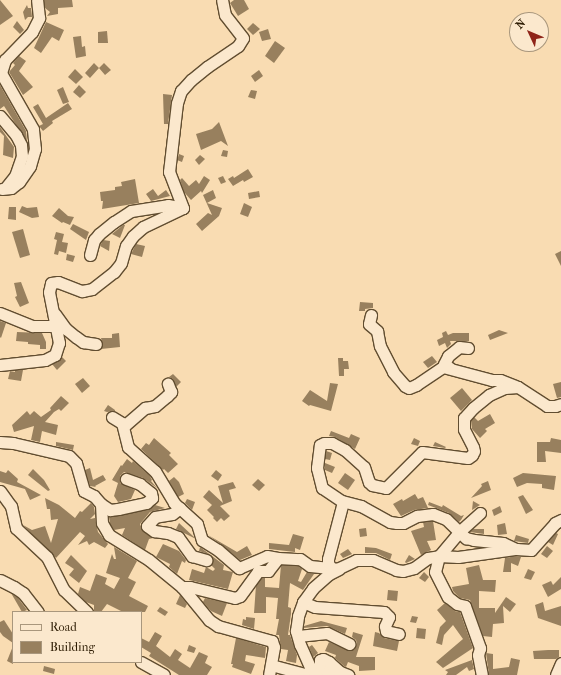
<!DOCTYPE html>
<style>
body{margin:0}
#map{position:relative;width:561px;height:675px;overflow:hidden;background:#f9dcb2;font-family:"IM FELL French Canon",serif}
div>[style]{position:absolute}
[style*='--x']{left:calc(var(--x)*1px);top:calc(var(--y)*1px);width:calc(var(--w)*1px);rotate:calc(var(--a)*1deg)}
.building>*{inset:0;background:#98805e}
.roads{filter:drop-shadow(1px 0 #614d30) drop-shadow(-1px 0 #614d30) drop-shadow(0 1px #614d30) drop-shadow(0 -1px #614d30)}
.minor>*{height:11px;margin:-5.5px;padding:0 5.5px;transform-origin:5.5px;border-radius:5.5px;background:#fbe8cd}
span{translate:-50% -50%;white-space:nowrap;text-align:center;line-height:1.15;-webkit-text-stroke:3.5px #fbe8cd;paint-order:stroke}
.legend{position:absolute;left:12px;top:611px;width:130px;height:52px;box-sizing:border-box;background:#fbe8cd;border:1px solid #a9977d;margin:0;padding:5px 7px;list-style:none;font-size:12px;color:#2e1d04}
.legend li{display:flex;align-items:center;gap:8px;height:20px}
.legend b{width:20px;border:1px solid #a9977d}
.north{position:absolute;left:509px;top:12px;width:40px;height:40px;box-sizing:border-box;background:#fbe8cd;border:1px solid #a9977d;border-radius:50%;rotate:314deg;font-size:11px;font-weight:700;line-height:16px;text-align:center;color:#2e1d04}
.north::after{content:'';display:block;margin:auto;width:14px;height:18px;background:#8f2418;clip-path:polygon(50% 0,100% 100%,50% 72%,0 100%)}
</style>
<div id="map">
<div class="building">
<div style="clip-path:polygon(0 0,13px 16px,0 25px)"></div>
<div style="clip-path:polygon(44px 0,72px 0,73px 7px,58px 8px,58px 14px,47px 16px,50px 12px,45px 8px)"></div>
<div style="clip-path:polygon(234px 0,244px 0,249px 9px,238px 16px,230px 3px)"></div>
<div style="clip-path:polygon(27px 5px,28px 8px,31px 8px,32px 17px,28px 17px,25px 20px,23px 12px)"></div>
<div style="clip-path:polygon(17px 21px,24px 30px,20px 34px,13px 27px)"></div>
<div style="clip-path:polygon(46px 22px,64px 30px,59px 41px,52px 37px,41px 53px,34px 48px)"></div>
<div style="clip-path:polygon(253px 23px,260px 29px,253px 35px,247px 29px)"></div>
<div style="clip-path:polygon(268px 29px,271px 39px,262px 41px,259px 32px)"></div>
<div style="clip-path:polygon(107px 31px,108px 43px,98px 43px,98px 32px)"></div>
<div style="clip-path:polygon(81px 36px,82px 47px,85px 46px,86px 56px,76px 58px,73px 37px)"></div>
<div style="clip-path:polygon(275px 41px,285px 48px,274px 63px,265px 56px)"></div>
<div style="clip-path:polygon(19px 56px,26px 61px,19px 71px,33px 87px,23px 95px,9px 72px,15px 65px,13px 63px)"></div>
<div style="clip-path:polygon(94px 63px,99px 68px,104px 63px,111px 70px,105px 75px,99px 68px,90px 78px,85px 73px)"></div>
<div style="clip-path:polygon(75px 69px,83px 77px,76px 84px,68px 77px)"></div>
<div style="clip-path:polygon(259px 70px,263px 76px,255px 82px,251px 76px)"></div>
<div style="clip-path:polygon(0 85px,26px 131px,27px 142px,4px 106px,0 109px)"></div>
<div style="clip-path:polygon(79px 85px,86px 92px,80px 98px,73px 92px)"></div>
<div style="clip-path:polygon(63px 87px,69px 102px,63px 104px,57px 90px)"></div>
<div style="clip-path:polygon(251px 90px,257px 91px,255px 99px,248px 97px)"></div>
<div style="clip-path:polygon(163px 94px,172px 95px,168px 124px,164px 124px)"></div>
<div style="clip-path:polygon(68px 103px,72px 109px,52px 121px,53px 123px,43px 131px,39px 126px,43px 124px,33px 107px,38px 104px,46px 118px)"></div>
<div style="clip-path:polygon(219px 122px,228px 146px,221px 141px,201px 150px,196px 134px,212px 129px)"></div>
<div style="clip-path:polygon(0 127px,14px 147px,13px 158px,3px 155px,4px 136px,0 132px)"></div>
<div style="clip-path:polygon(223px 150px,228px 151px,227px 157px,221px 156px)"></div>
<div style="clip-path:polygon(179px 154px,184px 156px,182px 162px,177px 160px)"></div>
<div style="clip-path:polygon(200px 155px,205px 159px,199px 165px,195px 160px)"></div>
<div style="clip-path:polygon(248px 169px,253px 177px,244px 182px,243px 180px,233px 186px,228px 179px,233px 176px,234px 178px)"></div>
<div style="clip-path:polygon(204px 176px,210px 180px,202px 193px,201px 191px,191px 200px,184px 192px,180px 180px,182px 178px,189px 186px,196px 180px,199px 184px)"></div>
<div style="clip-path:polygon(223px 176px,226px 182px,221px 184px,218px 178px)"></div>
<div style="clip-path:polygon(135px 179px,139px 203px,102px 209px,103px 201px,101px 201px,100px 192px,115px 190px,115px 187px,122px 186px,121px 182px)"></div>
<div style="clip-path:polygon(153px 189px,158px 196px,166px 190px,170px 196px,151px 201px,146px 194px)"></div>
<div style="clip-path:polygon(213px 190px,216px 198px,207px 203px,222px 208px,219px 216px,202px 231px,196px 224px,208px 213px,212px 215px,203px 195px)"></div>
<div style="clip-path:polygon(259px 191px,260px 197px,249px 199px,248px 193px)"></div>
<div style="clip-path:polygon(244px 203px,252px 207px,248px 217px,240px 214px)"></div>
<div style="clip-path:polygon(22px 206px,27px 208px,37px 207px,39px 217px,32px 218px,19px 212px)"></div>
<div style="clip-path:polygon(9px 207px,16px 207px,16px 220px,8px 219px)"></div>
<div style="clip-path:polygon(59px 208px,68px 216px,74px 217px,70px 225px,63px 222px,62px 223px,52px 216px)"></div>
<div style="clip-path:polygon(73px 224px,89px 232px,86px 240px,70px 229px)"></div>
<div style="clip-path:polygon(123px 225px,125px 225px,120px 238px,112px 234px)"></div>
<div style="clip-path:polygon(23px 229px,30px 255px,20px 258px,12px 232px)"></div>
<div style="clip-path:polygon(56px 232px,64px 234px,62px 242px,68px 243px,66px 253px,59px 251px,58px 255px,54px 254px,57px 240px,54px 239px)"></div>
<div style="clip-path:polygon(103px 240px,110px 241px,109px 251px,100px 246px)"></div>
<div style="clip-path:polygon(136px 244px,145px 246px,142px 257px,131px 254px)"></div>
<div style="clip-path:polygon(561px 251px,561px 266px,555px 254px)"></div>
<div style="clip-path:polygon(67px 254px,75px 256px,73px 262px,66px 260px)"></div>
<div style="clip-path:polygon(21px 282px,29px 303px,20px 307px,15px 297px,17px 296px,14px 283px)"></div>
<div style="clip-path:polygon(360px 302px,373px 303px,373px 308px,365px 309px,365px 311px,359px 311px)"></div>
<div style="clip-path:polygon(0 321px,6px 323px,1px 338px,0 337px)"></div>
<div style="clip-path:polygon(499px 330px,508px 333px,490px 340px,488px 335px)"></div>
<div style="clip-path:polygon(446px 331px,448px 335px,453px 333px,469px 333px,469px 341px,450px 341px,451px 344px,447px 348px,445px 343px,439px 346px,437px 340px,443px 337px,442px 333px)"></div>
<div style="clip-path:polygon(17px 332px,42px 333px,46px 342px,46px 349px,40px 349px,40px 345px,28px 344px,28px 342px,16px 341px)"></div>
<div style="clip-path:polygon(119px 333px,120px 347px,101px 349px,103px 345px,101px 338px,112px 338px,112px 334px)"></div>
<div style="clip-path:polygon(432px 356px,437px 362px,428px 368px,423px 362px)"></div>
<div style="clip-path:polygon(62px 357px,66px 361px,57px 370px,52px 364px)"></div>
<div style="clip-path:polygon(338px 358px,343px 358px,343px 361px,348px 361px,349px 369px,344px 369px,344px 376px,339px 376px)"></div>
<div style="clip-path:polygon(15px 370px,23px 370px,21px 381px,8px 379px,10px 371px,15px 372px)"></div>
<div style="clip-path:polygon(173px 374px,181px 382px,176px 387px,173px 379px,169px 377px)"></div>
<div style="clip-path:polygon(83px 378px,90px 386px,82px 393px,75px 384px)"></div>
<div style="clip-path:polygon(561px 382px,561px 397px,557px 398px,553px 384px)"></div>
<div style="clip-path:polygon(330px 383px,338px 384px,331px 411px,310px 405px,309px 406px,302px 401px,310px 390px,327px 401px)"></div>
<div style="clip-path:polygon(462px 388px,472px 400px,461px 411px,450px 398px)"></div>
<div style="clip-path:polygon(61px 396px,69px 403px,61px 411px,59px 409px,54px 412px,45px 422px,58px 425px,56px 435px,42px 431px,40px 442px,31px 440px,34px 426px,14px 432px,12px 425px,27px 411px,30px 415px,34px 411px,41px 417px,51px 410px,50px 408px)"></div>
<div style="clip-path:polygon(108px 405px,115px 410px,115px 411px,107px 412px,104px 411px)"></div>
<div style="clip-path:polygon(490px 414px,495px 423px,485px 429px,487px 431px,480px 438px,472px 429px,471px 421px,474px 417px,478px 421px)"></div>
<div style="clip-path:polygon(331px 431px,349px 438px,351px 434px,360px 438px,355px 449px,335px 437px,329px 436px)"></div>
<div style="clip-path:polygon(154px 438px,171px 453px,169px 455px,178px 464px,168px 473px,164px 469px,163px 470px,141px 449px,146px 443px,149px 445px)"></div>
<div style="clip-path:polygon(414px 438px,420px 441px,418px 446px,411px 444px)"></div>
<div style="clip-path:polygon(551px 438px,561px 440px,561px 453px,545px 451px,546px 462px,537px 462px,537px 442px,550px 442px)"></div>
<div style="clip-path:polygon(56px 442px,74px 445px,73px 450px,56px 446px)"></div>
<div style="clip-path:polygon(435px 442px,446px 447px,445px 448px,433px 446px)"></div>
<div style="clip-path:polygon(326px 451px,332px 453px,330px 460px,325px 459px)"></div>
<div style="clip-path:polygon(127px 459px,132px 463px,133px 461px,150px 476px,152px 480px,151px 481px,157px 488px,143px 478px,124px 472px,120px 476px,120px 483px,135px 490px,131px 499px,118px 502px,114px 496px,118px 483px,112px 480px,121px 465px,122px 466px)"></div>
<div style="clip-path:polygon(325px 463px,335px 467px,332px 473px,325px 470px)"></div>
<div style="clip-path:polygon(90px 468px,93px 480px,103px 475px,106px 480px,95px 486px,96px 487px,90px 486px,85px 470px)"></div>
<div style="clip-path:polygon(33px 469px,44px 480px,50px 490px,48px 491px,28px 475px)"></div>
<div style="clip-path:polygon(8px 470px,18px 479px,17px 482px,41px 495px,30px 500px,25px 489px,0 482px,0 471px,6px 473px)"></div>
<div style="clip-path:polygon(216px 470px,222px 475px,218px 481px,211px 476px)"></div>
<div style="clip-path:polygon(345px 473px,355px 480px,348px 490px,338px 483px)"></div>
<div style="clip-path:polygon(523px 473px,556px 476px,554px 490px,542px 488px,542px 484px,527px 483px,517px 487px,513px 478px)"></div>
<div style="clip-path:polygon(174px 477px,179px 482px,184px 494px,178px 497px,169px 481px)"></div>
<div style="clip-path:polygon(258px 479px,265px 485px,259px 491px,252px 485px)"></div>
<div style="clip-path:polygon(488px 481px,491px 490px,471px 498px,482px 486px,481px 484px)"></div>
<div style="clip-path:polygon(233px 482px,236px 488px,229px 490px,232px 501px,220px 506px,230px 516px,224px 521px,221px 518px,217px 522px,213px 518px,214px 517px,207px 510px,212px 505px,203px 497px,209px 490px,223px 503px,218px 486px)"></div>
<div style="clip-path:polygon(415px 494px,418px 499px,423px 497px,428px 508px,414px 510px,401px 516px,393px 504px,402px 499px,403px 501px)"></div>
<div style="clip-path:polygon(523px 495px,533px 510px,526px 514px,518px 497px)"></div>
<div style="clip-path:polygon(45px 498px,59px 505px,75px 518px,80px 511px,82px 512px,91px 503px,94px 507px,95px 514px,90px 519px,95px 518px,98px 532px,108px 544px,105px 548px,94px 542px,89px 545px,87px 541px,78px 545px,85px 536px,80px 532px,56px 558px,23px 525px,32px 530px,45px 526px,51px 543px,58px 519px,51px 520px,50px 509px,47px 509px)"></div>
<div style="clip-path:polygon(187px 499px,195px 502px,192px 510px,185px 503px)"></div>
<div style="clip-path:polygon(473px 501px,480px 505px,472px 510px)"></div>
<div style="clip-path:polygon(429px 502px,442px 507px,443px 505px,461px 516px,464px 515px,461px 520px,459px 522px,449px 513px,428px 505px)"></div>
<div style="clip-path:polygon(155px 505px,165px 508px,150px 512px,140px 524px,143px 531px,153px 538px,149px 539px,145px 550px,122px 535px,125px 528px,114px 530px,110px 524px,109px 517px,147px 510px)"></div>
<div style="clip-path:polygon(500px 506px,502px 512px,494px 516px,492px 510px)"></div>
<div style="clip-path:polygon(433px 521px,436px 540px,427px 541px,431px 550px,421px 555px,411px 531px,424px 527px,423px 522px)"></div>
<div style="clip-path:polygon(179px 523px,194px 537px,194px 538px,176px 529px)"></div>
<div style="clip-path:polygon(505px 523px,507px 534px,498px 535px,497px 525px)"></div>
<div style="clip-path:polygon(366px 528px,367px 536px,360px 537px,359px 529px)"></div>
<div style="clip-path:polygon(473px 529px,484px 529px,484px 534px,470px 532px)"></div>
<div style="clip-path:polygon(556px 533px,558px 534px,553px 545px,548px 542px)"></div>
<div style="clip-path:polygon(293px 534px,304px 537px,300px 550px,295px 548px,295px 552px,269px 549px,269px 543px,289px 545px)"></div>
<div style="clip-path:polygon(208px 535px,237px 552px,247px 546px,252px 555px,240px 560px,222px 545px)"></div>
<div style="clip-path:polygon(516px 535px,529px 539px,528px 543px,514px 541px)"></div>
<div style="clip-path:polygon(163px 544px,179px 551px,186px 560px,185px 563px,182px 561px,177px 574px,169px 567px,170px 564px,156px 557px)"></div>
<div style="clip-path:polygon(547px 546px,553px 551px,547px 558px,541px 554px)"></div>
<div style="clip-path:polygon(114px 547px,137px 561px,128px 578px,136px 582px,129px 596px,148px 606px,145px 612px,123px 612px,107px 604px,101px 612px,94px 612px,94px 605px,86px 602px,78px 594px,80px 587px,90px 591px,96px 574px,107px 578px,105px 584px,114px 589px,120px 578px,106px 573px,112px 554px,114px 559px,116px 559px)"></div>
<div style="clip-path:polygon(200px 547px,224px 565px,223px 570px,233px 572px,228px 589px,189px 580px,192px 569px,204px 573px,206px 567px,213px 571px,215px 569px,211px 565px,213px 562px,211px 555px,199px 551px)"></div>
<div style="clip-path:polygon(365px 547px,376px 548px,392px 554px,390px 560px,376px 553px,365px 553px)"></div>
<div style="clip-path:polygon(348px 549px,352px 554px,343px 558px,340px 554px)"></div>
<div style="clip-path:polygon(71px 555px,87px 571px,79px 583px,69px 575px,74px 569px,65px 563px)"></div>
<div style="clip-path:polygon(409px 555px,415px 559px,406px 563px,405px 562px)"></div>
<div style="clip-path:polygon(516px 556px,521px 557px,518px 566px,511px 563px,511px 572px,503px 572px,505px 558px)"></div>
<div style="clip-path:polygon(281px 565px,298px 566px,302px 569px,298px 581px,301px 582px,307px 572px,314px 574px,303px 590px,290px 583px,288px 607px,291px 608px,291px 614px,288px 635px,290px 635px,297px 655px,296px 663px,286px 661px,288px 650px,281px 649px,279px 635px,276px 635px,279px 619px,276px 619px,278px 598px,266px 597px,266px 613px,254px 613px,256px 585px,262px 578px,265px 578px,265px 587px,279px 588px)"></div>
<div style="clip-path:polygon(479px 565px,483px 580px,496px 580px,495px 592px,479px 591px,479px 608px,495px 608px,495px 613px,506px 597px,516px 604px,510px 612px,503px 606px,504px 623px,493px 624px,492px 637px,483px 636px,470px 600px,460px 598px,453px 591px,452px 587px,469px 584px,466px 568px)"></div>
<div style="clip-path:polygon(528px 569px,535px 572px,531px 580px,524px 578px)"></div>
<div style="clip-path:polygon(424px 572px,429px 577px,425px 582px,419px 578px)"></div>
<div style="clip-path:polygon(561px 577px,561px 589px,548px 597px,542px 585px,551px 581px,553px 585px)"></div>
<div style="clip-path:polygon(388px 590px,398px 591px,397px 601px,387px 600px)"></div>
<div style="clip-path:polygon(11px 593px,18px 598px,27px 610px,22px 612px)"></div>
<div style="clip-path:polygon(180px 595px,187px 604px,185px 608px,176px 604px)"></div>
<div style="clip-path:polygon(205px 598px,227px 603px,222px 616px,211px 611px,203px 602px)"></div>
<div style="clip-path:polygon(543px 602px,545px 611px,561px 606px,561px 626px,538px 618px,535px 605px)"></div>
<div style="clip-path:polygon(445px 603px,456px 612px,455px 611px,460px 612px,473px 648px,443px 668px,436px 662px,463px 639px,453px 625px,444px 635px,442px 645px,436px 643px,440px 627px,446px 621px,437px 610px)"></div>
<div style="clip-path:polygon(160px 607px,168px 612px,165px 616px,157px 611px)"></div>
<div style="clip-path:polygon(412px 616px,418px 617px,416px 623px,410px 622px)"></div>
<div style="clip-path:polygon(246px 617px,255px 618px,254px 629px,242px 625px,243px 619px,246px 620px)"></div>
<div style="clip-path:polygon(4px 620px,13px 634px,13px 643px,3px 636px,0 632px,0 622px)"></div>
<div style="clip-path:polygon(321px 621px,347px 628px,345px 634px,327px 626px,303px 628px,304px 626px)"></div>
<div style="clip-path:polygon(417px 628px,426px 629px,425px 639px,416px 638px)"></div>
<div style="clip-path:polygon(155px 632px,162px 636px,156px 646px,170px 657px,175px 649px,182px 654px,178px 660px,190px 668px,199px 652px,208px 656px,205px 663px,212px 667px,207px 675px,179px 675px,149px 656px,151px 653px,141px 647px,141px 638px,149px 642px)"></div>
<div style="clip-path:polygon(353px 632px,363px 635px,356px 657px,375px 657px,375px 670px,359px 671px,359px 666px,348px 662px,346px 667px,344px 666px,335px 658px,336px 655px,325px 651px,329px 642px,347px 650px,354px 650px,357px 644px,356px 640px,352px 637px)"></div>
<div style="clip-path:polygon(375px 632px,379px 633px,384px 638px,399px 641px,397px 651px,373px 646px)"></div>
<div style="clip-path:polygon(236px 638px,266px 647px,265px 658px,246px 655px,245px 661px,255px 664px,251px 674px,232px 667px,233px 664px,231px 664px)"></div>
<div style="clip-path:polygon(189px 645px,196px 648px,194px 653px,187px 651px)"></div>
<div style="clip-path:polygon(312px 645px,318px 653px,313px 657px,309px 647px)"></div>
<div style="clip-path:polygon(13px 646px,13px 664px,7px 661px)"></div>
<div style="clip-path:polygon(548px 650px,559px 650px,559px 657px,556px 659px,534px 659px,533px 651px)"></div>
<div style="clip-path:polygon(486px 653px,493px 654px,493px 669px,509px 667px,511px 658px,520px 660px,517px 675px,489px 675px)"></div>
<div style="clip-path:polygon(472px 660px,474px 669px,469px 671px,467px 667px,456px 675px,446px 675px,448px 672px,445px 670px)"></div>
<div style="clip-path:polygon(44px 666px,55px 669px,54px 674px,43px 671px)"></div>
</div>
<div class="roads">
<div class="minor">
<div style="--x:0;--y:116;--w:25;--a:50"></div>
<div style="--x:16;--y:135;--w:11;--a:63"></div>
<div style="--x:21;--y:145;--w:11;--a:85"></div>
<div style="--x:22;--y:156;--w:21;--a:109"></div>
<div style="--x:15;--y:176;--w:14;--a:129"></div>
<div style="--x:2;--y:189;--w:9;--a:-6"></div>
<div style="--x:11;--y:188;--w:10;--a:-37"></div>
<div style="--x:19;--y:182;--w:19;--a:-55"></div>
<div style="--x:30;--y:166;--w:18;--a:-74"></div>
<div style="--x:35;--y:149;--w:20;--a:-96"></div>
<div style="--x:33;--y:129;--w:64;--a:-119.7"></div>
<div style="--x:1;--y:73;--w:14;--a:-73"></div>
<div style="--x:5;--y:60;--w:39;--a:-46"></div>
<div style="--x:32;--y:32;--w:16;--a:-63"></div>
<div style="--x:39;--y:18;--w:18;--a:-96"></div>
<div style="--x:90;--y:255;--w:16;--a:-75"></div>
<div style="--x:94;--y:240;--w:8;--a:-50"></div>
<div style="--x:99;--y:234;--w:19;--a:-39"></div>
<div style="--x:114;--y:222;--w:20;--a:-33"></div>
<div style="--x:131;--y:211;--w:37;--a:-9"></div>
<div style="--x:168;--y:205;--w:15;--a:11"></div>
<div style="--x:0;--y:313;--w:35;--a:22"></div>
<div style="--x:33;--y:326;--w:23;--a:0"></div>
<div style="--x:55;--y:314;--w:19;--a:54"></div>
<div style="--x:66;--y:329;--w:13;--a:39"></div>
<div style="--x:76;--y:337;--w:9;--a:36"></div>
<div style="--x:83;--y:342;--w:13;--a:9"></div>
<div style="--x:371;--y:315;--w:9;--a:103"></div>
<div style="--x:369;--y:324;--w:11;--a:41"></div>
<div style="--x:377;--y:331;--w:15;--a:79"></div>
<div style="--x:380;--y:346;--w:29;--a:63"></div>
<div style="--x:393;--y:372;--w:18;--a:49"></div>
<div style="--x:405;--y:386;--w:4;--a:27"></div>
<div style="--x:409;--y:388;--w:8;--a:-23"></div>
<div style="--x:416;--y:385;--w:32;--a:-34"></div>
<div style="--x:443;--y:367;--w:51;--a:14.9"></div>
<div style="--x:492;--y:380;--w:8;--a:0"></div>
<div style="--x:500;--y:380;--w:17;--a:21"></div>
<div style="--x:0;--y:365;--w:45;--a:-6.3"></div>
<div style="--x:45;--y:360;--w:11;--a:-27"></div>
<div style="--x:55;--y:355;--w:13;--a:-72"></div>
<div style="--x:59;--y:343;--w:52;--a:-101.1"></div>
<div style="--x:49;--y:292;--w:9;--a:-77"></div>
<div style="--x:51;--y:283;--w:7;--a:-8"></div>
<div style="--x:58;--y:282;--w:26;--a:21"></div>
<div style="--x:82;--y:291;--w:10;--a:-11"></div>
<div style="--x:92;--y:289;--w:28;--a:-38"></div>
<div style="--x:114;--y:272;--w:11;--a:-52"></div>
<div style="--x:121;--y:263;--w:18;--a:-74"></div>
<div style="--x:126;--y:246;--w:12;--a:-55"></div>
<div style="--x:133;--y:236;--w:13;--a:-42"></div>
<div style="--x:143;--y:227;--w:44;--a:-25.4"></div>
<div style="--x:183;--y:208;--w:39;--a:-111"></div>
<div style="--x:169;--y:172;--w:69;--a:-83.4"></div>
<div style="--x:177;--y:103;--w:13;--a:-72"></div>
<div style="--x:181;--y:91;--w:15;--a:-48"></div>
<div style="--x:191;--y:80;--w:21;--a:-39"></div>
<div style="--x:207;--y:67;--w:37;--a:-34"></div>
<div style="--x:238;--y:46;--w:9;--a:-58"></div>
<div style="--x:243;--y:38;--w:29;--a:-128"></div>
<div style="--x:225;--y:15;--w:15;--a:-101"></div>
<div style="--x:450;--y:368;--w:7;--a:-146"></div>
<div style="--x:444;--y:364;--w:9;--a:-63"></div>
<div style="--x:448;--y:356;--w:14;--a:-39"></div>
<div style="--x:459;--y:347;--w:9;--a:6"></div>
<div style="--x:112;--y:417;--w:12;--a:31"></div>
<div style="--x:122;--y:423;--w:25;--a:76"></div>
<div style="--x:128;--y:447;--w:36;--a:42"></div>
<div style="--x:155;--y:471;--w:37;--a:59"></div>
<div style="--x:174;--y:503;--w:31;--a:42"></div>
<div style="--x:197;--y:524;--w:17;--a:73"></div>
<div style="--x:202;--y:540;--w:19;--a:32"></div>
<div style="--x:218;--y:550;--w:28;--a:41"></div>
<div style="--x:239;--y:568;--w:30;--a:-23"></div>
<div style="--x:267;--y:556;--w:11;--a:10"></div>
<div style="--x:124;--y:426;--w:28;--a:-41"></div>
<div style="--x:145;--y:408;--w:10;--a:-11"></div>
<div style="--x:155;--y:406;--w:16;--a:-40"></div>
<div style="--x:167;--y:396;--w:6;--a:-45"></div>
<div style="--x:171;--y:392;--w:9;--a:-111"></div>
<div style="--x:0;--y:442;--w:13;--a:4"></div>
<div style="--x:13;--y:443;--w:57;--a:13.1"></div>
<div style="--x:69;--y:456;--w:10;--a:45"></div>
<div style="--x:76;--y:463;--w:29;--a:74"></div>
<div style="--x:84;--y:491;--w:11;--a:27"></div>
<div style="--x:94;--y:496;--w:11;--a:49"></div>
<div style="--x:101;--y:504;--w:19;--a:87"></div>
<div style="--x:102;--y:523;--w:14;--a:60"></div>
<div style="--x:109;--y:535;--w:47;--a:32"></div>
<div style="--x:149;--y:560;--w:43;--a:39.3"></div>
<div style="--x:182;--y:587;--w:8;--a:0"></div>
<div style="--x:190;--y:587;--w:46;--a:13.7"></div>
<div style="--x:235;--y:598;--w:5;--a:-22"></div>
<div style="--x:240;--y:596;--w:31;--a:-54"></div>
<div style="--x:258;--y:571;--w:10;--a:0"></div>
<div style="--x:268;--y:571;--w:16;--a:-52"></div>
<div style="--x:278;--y:558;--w:22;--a:3"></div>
<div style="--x:300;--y:559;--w:12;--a:35"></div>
<div style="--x:310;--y:566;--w:27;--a:6"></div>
<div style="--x:337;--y:569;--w:21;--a:-25"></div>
<div style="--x:356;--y:560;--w:17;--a:0"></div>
<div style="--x:373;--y:560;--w:25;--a:23"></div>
<div style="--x:396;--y:570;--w:7;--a:8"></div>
<div style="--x:403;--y:571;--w:11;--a:-15"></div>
<div style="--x:414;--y:568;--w:17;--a:-36"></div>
<div style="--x:428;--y:558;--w:11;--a:-10"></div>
<div style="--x:439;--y:556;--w:19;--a:3"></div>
<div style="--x:458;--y:557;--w:59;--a:-7.9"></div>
<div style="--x:516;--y:549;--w:15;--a:4"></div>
<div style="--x:531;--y:550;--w:36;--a:-48"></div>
<div style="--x:555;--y:523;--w:7;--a:-27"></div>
<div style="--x:0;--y:491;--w:19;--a:54"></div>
<div style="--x:11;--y:506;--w:23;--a:77"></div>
<div style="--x:16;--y:528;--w:42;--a:43.1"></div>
<div style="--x:47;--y:557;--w:37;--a:63"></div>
<div style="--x:64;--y:590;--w:32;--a:44"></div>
<div style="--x:342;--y:501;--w:20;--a:15"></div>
<div style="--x:361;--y:506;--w:33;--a:29"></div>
<div style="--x:390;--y:522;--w:7;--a:8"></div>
<div style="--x:397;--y:523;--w:6;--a:0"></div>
<div style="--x:403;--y:523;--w:16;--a:-27"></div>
<div style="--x:417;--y:516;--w:16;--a:-7"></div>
<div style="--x:433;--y:514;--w:14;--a:21"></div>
<div style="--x:446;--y:519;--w:28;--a:44"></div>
<div style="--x:466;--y:538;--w:8;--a:14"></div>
<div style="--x:474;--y:540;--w:29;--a:6"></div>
<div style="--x:503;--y:543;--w:14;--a:25"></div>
<div style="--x:101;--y:504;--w:11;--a:34"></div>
<div style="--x:110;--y:510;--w:8;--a:-7"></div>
<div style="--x:118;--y:509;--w:29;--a:-12"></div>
<div style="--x:146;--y:503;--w:8;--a:-40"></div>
<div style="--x:152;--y:498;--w:5;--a:-101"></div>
<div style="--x:151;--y:493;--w:14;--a:-141"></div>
<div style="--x:140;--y:484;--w:15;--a:-160"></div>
<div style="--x:180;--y:508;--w:10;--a:143"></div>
<div style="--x:172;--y:514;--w:17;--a:170"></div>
<div style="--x:155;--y:517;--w:12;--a:132"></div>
<div style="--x:147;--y:526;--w:9;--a:36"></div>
<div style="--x:154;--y:531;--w:14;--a:8"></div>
<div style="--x:168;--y:533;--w:11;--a:22"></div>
<div style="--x:178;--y:537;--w:24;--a:54"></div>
<div style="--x:192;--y:556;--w:15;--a:16"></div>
<div style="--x:480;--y:513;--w:27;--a:138"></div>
<div style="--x:460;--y:531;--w:33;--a:130"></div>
<div style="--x:439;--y:556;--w:16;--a:104"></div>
<div style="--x:435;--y:572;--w:28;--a:63"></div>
<div style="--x:448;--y:597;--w:11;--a:38"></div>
<div style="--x:457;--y:604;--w:8;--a:14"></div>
<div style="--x:465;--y:606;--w:45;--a:70.3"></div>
<div style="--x:480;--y:648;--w:7;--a:106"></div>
<div style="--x:478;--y:655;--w:20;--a:79"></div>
<div style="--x:331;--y:568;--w:6;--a:-121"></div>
<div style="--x:328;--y:563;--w:4;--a:-90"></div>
<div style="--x:328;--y:559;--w:59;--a:-75.3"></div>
<div style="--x:343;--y:502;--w:25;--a:-146"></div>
<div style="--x:322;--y:488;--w:21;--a:-104"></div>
<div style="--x:317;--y:468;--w:23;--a:-83"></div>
<div style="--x:320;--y:445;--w:4;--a:-27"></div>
<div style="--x:324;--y:443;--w:8;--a:0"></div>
<div style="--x:332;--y:443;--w:15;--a:28"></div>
<div style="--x:345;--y:450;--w:25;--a:42"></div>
<div style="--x:364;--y:467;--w:16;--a:72"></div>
<div style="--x:369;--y:482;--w:4;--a:45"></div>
<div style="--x:372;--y:485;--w:14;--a:12"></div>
<div style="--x:386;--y:488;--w:51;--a:-45"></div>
<div style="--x:422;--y:452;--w:46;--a:7.4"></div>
<div style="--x:468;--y:458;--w:5;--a:-37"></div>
<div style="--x:472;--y:455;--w:4;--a:-63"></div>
<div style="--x:474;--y:451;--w:4;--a:-104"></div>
<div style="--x:473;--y:447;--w:20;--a:-117"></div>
<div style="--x:464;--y:429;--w:11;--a:-90"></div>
<div style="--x:464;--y:418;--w:13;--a:-48"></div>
<div style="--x:473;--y:408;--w:21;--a:-39"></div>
<div style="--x:489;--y:395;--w:17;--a:-24"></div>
<div style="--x:505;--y:388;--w:13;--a:-4"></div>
<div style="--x:518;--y:387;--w:35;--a:33"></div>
<div style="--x:547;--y:406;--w:8;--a:0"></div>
<div style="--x:555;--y:406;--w:6;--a:-18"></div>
<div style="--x:0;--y:580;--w:16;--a:27"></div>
<div style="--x:14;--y:587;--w:11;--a:34"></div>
<div style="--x:23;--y:593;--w:24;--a:52"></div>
<div style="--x:182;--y:587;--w:43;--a:50.7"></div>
<div style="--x:209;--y:620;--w:11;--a:34"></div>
<div style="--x:218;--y:626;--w:56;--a:15.5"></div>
<div style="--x:272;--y:641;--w:6;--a:72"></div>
<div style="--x:274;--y:647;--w:28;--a:100"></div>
<div style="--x:303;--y:602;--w:13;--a:23"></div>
<div style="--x:315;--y:607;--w:69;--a:4.1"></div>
<div style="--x:384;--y:612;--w:7;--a:45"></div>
<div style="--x:389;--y:617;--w:10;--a:114"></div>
<div style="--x:385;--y:626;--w:5;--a:79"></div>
<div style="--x:386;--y:631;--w:13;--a:13"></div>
<div style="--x:298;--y:636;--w:29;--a:-6"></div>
<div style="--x:327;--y:633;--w:25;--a:26"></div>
<div style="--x:141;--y:662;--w:26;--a:29"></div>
<div style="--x:271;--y:665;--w:38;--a:15"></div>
<div style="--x:319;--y:675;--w:12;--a:-138"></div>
<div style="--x:310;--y:667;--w:24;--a:-114"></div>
<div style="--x:300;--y:645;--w:15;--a:-106"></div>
<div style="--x:296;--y:631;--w:15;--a:-82"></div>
<div style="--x:298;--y:616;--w:15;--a:-70"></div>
<div style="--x:303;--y:602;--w:17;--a:-54"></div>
<div style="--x:313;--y:588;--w:21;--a:-41"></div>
<div style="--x:329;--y:574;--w:11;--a:-27"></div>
<div style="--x:332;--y:675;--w:16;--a:-140"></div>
<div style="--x:320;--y:665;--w:5;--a:-90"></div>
<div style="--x:320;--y:660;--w:3;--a:-18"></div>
<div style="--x:323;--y:659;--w:7;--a:27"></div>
<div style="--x:329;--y:662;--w:15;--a:42"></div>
<div style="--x:340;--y:672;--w:9;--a:21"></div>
<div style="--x:556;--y:675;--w:13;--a:-67"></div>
</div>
</div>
<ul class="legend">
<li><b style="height:5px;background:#fbe8cd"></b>Road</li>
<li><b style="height:11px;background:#98805e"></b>Building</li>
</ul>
<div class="north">N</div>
</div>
